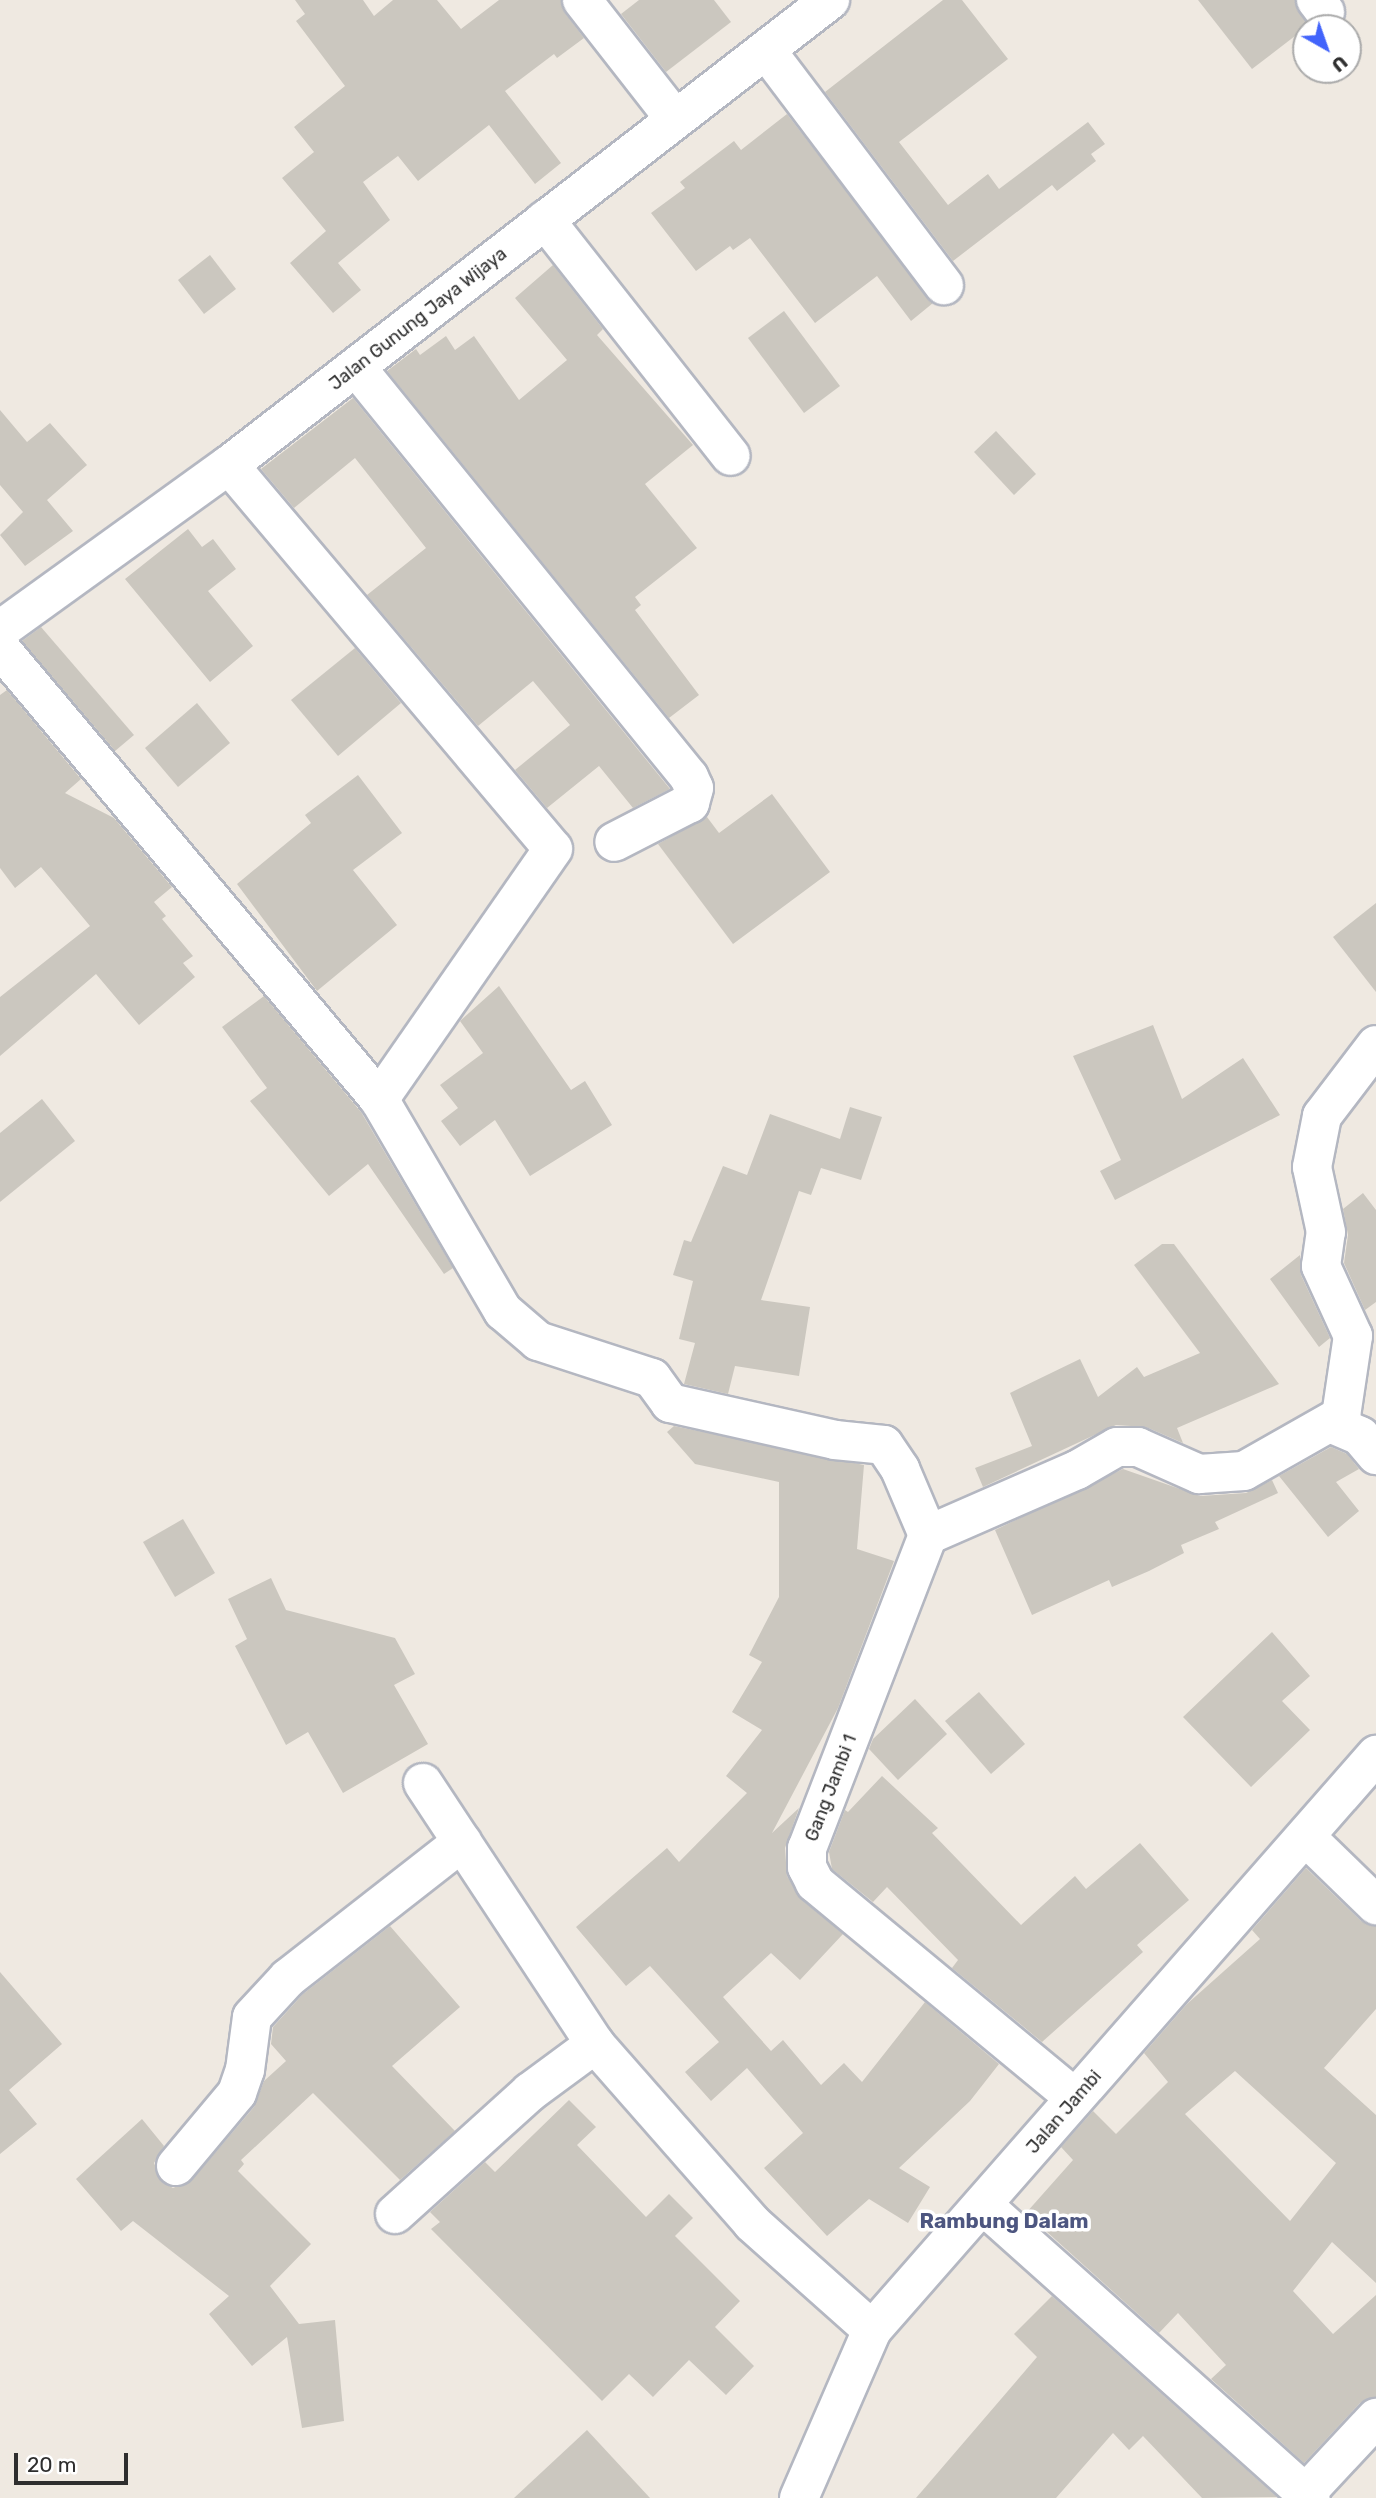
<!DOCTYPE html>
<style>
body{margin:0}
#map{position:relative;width:1376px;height:2498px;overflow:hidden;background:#efe9e1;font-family:Rubik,sans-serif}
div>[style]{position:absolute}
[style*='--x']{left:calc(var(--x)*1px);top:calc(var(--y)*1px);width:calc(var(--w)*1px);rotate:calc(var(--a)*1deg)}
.building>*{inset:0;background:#cbc7bf}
.roads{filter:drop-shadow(2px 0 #b4b7c1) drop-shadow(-2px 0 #b4b7c1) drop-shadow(0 2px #b4b7c1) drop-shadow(0 -2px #b4b7c1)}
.minor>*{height:38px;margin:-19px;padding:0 19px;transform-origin:19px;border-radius:19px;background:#fff}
span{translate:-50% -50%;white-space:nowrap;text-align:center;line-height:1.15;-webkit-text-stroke:7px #fff;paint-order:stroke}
.street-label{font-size:18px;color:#2e2e2e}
.quarter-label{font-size:21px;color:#4d5680;font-weight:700}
.north{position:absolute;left:1292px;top:14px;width:70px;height:70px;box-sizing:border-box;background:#fff;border:2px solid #ababab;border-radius:50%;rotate:140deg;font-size:19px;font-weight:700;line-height:28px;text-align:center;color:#2e2e2e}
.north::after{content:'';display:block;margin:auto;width:24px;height:32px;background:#4264fb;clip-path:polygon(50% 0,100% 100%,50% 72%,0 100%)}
.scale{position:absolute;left:14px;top:2453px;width:114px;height:32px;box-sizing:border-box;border:4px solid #2e2e2e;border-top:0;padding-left:9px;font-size:21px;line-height:24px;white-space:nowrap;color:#2e2e2e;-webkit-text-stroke:5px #fff;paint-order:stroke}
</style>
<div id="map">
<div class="building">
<div style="clip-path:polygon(295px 0,363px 0,374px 16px,393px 0,437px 0,461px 29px,499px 0,561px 0,565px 13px,584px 38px,557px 58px,554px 54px,505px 91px,561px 163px,535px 184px,489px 125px,418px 181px,398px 156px,363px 182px,390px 220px,338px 263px,361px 290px,333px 313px,290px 263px,326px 231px,282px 178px,314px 152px,294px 127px,345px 86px,296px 21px,305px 14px)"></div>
<div style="clip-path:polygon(639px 0,714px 0,731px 22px,666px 72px,621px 14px)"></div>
<div style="clip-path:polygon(943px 0,962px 0,1008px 59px,899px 142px,948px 205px,988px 174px,999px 189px,1088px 122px,1105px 144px,1091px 154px,1096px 161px,1057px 191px,1052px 185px,953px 261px,825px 92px)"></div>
<div style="clip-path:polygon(1198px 0,1295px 0,1308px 26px,1252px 69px)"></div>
<div style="clip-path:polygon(787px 114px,933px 303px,911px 321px,877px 276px,815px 323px,750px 238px,733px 250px,730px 246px,696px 271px,651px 213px,685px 188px,680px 182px,734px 141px,741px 150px)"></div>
<div style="clip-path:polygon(210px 255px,236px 289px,204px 314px,178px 280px)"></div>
<div style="clip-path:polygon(553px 265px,603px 329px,597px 335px,693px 445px,645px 484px,697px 548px,635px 597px,641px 605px,635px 610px,699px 695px,669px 718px,387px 371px,416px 349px,420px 355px,446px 336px,455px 350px,474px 336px,519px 400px,567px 360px,515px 298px)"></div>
<div style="clip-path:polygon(784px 311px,840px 386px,804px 413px,748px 338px)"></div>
<div style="clip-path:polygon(353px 398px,670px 789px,633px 808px,599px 766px,547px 808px,515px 770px,570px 725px,533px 681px,478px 726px,367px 595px,426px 548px,355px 458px,294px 508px,261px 469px)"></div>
<div style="clip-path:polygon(0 410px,27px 442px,50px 423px,87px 465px,47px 500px,73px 531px,25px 566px,0 535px,23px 512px,0 485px)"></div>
<div style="clip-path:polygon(996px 431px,1036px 474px,1014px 495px,974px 452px)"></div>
<div style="clip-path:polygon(188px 529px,202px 547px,213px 539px,236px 569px,208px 591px,253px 646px,210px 682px,125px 579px)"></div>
<div style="clip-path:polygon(41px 627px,134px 735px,115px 751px,22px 641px)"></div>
<div style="clip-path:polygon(355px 648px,401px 703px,338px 756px,291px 700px)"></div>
<div style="clip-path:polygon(7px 690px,81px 779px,65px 793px,114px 818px,172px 887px,154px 902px,166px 916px,162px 919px,193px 956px,183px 963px,195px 977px,139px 1025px,96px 974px,0 1056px,0 997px,90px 926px,41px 867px,15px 888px,0 868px,0 695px)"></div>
<div style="clip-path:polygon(197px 703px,230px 743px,178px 787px,145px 748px)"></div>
<div style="clip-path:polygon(358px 775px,402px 833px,353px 870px,397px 925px,317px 991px,237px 884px,311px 823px,305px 815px)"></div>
<div style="clip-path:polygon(772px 794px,830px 872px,733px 944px,658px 844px,707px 817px,719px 833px)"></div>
<div style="clip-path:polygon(1376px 903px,1376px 992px,1333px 937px)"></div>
<div style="clip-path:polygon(499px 986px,571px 1090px,585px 1081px,612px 1125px,530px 1176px,495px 1120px,460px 1146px,441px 1121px,458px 1108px,440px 1085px,483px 1053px,460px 1021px)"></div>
<div style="clip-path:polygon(264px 996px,361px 1112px,453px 1268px,444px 1274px,368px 1164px,329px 1196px,250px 1101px,267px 1088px,222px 1027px)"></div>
<div style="clip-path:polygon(1153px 1025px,1182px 1099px,1243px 1058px,1280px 1115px,1115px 1200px,1100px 1171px,1121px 1160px,1073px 1056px)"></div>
<div style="clip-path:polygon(42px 1099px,75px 1141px,0 1202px,0 1133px)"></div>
<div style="clip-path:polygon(850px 1107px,882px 1117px,861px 1180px,821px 1168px,811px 1195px,799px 1191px,761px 1300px,810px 1307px,799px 1376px,735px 1366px,728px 1394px,684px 1384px,695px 1343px,679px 1339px,693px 1281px,673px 1275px,684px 1240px,691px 1242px,723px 1166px,747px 1175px,770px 1114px,840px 1139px)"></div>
<div style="clip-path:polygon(1363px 1193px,1376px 1210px,1376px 1302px,1365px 1310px,1344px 1263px,1348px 1235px,1343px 1209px)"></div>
<div style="clip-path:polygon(1162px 1244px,1174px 1244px,1279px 1384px,1177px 1428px,1183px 1443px,1146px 1427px,1116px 1425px,983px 1487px,975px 1468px,1032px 1446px,1010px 1393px,1080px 1359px,1098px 1397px,1137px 1367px,1144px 1377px,1200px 1353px,1134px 1265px)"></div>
<div style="clip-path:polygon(1300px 1255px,1301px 1275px,1330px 1338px,1319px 1347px,1270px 1279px)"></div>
<div style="clip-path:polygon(674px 1426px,864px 1465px,857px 1549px,894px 1561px,838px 1708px,772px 1833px,799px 1808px,785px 1848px,787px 1876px,801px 1899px,843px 1934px,800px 1980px,771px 1953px,723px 1997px,771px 2051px,783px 2040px,821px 2085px,844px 2063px,862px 2082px,925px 2002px,999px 2064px,970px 2101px,899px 2168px,930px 2187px,908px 2223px,869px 2199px,827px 2236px,764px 2168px,803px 2133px,747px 2068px,711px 2101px,685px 2072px,719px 2042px,650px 1966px,626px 1986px,576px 1927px,667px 1848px,679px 1862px,747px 1793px,726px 1776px,762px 1730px,732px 1712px,762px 1662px,749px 1655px,779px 1597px,779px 1482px,695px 1464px,667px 1432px)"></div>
<div style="clip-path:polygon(1331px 1447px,1347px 1454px,1359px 1469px,1336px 1482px,1359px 1511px,1328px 1537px,1279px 1476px)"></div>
<div style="clip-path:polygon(1123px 1469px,1200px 1496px,1246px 1493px,1272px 1480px,1278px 1493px,1215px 1522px,1219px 1529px,1181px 1545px,1184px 1553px,1149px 1571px,1112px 1587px,1109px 1580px,1032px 1615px,995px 1530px)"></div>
<div style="clip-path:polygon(183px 1519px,215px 1573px,175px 1597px,143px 1542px)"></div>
<div style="clip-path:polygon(271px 1578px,286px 1610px,395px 1638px,415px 1674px,394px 1685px,428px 1744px,343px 1793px,308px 1732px,286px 1745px,235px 1646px,247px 1639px,228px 1599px)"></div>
<div style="clip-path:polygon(1272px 1632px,1310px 1676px,1282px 1701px,1310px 1730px,1251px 1787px,1183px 1717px)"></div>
<div style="clip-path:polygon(979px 1692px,1025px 1744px,991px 1774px,945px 1721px)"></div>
<div style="clip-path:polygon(915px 1699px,947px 1734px,898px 1780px,869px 1749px,873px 1739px)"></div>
<div style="clip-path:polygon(882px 1776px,938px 1828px,932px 1833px,1021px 1925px,1075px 1876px,1086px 1889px,1140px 1843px,1189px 1900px,1137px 1945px,1143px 1952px,1042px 2042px,952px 1968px,958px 1960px,887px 1887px,873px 1902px,832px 1869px,829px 1852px,845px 1810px,848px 1812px)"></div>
<div style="clip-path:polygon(evenodd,1306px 1868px,1361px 1921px,1376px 1926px,1376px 2009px,1324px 2068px,1376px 2115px,1376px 2283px,1332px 2242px,1293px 2291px,1333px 2334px,1376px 2295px,1376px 2397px,1360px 2403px,1304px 2463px,1211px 2379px,1226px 2365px,1178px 2313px,1159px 2333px,1026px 2213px,1073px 2160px,1061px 2147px,1093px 2111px,1116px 2134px,1168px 2082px,1144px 2053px,1187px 2004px,1260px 1939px,1252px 1930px,1306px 1868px,1235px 2071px,1336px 2163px,1290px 2221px,1185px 2114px,1235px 2071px)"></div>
<div style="clip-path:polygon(390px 1926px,460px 2007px,392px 2066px,455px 2131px,400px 2180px,313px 2093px,241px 2160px,244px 2164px,238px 2171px,311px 2244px,270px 2286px,299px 2324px,335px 2320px,344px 2421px,302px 2428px,287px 2337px,252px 2366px,209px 2314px,229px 2296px,133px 2221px,121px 2231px,76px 2179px,142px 2119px,164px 2146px,154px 2163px,162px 2182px,173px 2188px,192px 2180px,254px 2107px,264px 2081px,286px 2061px,271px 2044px,273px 2027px,303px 1994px)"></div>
<div style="clip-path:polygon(0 1972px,62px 2044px,9px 2090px,37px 2124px,0 2154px)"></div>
<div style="clip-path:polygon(569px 2100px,596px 2127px,577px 2145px,646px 2217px,669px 2194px,693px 2218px,675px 2236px,740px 2301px,715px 2327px,754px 2366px,726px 2395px,689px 2360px,653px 2397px,629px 2374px,602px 2401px,431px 2229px,440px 2222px,430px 2212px,485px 2162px,495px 2172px)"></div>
<div style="clip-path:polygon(1052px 2296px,1277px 2497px,1202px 2498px,1143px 2436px,1129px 2450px,1113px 2433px,1056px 2498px,916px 2498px,1037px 2357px,1014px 2334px)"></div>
<div style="clip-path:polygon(587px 2430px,650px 2498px,514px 2498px)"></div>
</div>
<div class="roads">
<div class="minor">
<div style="--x:582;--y:0;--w:151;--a:52"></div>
<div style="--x:1316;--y:0;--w:15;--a:53"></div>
<div style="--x:766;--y:50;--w:295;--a:52.9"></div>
<div style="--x:545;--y:220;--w:300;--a:51.8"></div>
<div style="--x:356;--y:367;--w:528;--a:50.92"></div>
<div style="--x:689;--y:777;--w:12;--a:66"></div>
<div style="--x:694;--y:788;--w:16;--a:105"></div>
<div style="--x:690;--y:803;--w:85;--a:152.8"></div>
<div style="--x:229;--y:465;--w:502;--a:49.84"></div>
<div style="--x:553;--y:849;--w:305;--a:124.8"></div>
<div style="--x:0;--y:630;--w:282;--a:-35.8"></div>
<div style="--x:229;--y:465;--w:760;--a:-37.73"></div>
<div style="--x:0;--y:648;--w:589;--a:49.96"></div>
<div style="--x:379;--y:1099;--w:246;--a:59.7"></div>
<div style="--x:503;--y:1311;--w:46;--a:40.6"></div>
<div style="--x:538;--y:1341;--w:120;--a:18"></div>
<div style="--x:652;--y:1378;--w:31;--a:54"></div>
<div style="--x:670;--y:1403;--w:169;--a:12.6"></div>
<div style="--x:835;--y:1440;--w:49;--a:5.8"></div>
<div style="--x:884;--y:1445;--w:29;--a:56"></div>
<div style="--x:900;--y:1469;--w:72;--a:67"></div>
<div style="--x:1330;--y:1423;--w:33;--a:23"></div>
<div style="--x:1360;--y:1436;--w:25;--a:50"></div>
<div style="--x:928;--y:1535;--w:163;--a:-23.6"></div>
<div style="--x:1077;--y:1470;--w:46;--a:-29.9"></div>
<div style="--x:1117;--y:1447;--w:21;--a:0"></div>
<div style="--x:1138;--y:1447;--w:67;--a:23.9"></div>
<div style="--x:1199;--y:1474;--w:45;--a:-3.8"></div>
<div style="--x:1244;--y:1471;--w:112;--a:-29.6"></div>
<div style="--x:1341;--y:1416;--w:81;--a:-81.5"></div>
<div style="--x:1353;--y:1336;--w:77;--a:-114.6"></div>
<div style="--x:1321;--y:1266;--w:34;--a:-82"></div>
<div style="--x:1326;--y:1232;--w:66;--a:-102.2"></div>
<div style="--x:1312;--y:1167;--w:52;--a:-78.9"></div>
<div style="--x:1322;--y:1116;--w:89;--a:-52.7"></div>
<div style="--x:928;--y:1535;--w:336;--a:111.1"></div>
<div style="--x:807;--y:1848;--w:19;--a:90"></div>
<div style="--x:807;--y:1867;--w:18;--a:63"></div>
<div style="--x:815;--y:1883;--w:337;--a:39.6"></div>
<div style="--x:423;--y:1783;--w:313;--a:56.6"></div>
<div style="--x:595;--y:2044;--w:238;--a:48.7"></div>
<div style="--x:752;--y:2223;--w:161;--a:41.7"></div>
<div style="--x:1306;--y:1837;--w:98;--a:44.2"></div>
<div style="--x:176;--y:2166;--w:95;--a:-50.1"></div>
<div style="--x:237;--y:2093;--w:24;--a:-71"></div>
<div style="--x:245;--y:2070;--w:53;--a:-82.5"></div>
<div style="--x:252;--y:2017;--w:53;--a:-47.3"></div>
<div style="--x:288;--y:1978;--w:221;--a:-38"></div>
<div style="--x:984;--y:2206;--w:438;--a:41.8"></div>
<div style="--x:395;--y:2214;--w:182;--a:-42.1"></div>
<div style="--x:530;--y:2092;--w:81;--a:-36.4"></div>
<div style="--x:1306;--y:2493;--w:103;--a:-47"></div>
<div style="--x:799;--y:2498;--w:183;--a:-66.5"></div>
<div style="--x:872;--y:2330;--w:765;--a:-48.76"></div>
</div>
</div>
<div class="street-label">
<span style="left:418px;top:319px;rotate:-38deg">Jalan Gunung Jaya Wijaya</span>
<span style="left:831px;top:1788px;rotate:-69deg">Gang Jambi 1</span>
<span style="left:1064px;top:2112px;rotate:-49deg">Jalan Jambi</span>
</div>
<div class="quarter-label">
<span style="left:1004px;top:2221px">Rambung Dalam</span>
</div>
<div class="north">U</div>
<div class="scale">20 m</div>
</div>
